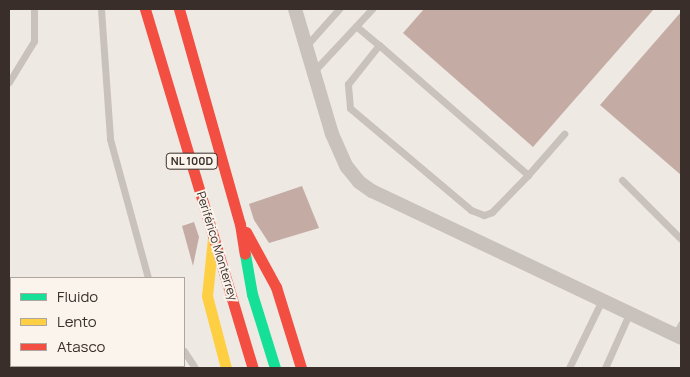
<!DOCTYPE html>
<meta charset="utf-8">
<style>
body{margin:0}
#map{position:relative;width:690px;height:377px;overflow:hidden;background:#efe9e4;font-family:Manrope,sans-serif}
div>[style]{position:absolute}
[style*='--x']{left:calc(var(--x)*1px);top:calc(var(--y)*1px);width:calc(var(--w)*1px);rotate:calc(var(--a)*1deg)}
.building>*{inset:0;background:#c4aca5}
.lane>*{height:7px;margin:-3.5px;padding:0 3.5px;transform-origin:3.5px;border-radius:3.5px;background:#c9c2bc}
.street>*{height:14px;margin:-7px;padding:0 7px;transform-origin:7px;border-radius:7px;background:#c9c2bc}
.fast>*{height:11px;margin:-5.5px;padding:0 5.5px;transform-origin:5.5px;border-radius:5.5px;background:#16e098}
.slow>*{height:11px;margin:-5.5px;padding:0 5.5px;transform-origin:5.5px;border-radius:5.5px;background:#ffcf43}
.jam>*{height:11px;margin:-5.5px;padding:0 5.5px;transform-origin:5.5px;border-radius:5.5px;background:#f24e42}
span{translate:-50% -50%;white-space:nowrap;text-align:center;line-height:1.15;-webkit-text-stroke:4px #fbf4ec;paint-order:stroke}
.shield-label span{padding:1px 4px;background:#fbf4ec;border:1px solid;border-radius:4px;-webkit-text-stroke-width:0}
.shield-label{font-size:11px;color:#3a2e2a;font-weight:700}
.street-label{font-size:12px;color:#3a2e2a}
.frame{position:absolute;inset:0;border:10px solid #3a2e2a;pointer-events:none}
.legend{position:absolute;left:10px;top:277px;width:175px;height:90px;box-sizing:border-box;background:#fbf4ec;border:1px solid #aea59e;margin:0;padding:6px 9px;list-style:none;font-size:15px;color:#3a2e2a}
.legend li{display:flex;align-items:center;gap:10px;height:25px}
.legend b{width:25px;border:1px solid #aea59e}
</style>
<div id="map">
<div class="building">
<div style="clip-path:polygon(424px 9px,654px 9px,533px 147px,403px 33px)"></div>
<div style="clip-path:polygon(681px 12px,681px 175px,600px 105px)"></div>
<div style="clip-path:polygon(302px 186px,319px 228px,269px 243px,254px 220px,249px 204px)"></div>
<div style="clip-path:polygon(194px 222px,199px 237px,193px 266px,182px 226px)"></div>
</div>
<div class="lane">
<div style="--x:101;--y:9;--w:130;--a:86"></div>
<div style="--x:110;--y:139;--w:144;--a:74.7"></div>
<div style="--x:356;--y:26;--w:30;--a:40"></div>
<div style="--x:379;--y:45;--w:198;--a:41.1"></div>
<div style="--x:528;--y:175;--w:52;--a:134.2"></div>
<div style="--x:492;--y:212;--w:9;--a:159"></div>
<div style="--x:484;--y:215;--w:14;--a:-159"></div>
<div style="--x:471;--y:210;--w:158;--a:-139.9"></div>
<div style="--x:350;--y:108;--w:24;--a:-95"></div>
<div style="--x:348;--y:84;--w:50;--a:-51.5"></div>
<div style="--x:306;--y:46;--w:50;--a:-48.3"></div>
<div style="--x:314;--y:71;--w:85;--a:-46.9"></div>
<div style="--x:9;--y:82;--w:48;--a:-58.6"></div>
<div style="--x:34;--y:41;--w:32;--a:-90"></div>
<div style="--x:528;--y:175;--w:55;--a:-48.7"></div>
<div style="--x:622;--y:180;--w:83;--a:45"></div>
<div style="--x:9;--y:317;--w:3;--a:45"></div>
<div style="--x:675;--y:335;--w:13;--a:-61"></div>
<div style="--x:184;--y:351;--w:20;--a:57"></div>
<div style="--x:9;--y:358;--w:3;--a:45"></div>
<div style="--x:20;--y:366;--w:4;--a:27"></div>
<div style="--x:82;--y:366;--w:4;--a:27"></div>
<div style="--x:569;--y:368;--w:76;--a:-64.1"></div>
<div style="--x:605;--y:368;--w:59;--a:-66"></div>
</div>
<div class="street">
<div style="--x:295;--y:9;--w:130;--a:73.5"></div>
<div style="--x:332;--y:134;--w:36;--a:66"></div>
<div style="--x:347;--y:167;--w:19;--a:51"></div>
<div style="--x:359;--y:182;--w:16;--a:35"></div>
<div style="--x:372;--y:191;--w:342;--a:25.4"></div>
</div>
<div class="fast">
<div style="--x:245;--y:254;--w:41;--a:80.1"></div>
<div style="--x:252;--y:294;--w:77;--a:72.7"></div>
</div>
<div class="slow">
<div style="--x:213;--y:238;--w:58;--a:95.9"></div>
<div style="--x:207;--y:296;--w:74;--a:75.2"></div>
</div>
<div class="jam">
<div style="--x:145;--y:9;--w:375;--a:73.3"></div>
<div style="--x:179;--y:9;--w:223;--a:74.2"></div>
<div style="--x:240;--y:224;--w:30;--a:81"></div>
<div style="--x:246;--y:232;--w:63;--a:61.4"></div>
<div style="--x:276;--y:287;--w:85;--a:72.8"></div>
</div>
<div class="shield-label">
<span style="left:192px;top:161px">NL 100D</span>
</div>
<div class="street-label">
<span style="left:217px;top:246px;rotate:73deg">Periférico Monterrey</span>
</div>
<div class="frame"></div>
<ul class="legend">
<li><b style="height:6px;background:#16e098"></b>Fluido</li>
<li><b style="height:6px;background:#ffcf43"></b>Lento</li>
<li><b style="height:6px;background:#f24e42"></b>Atasco</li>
</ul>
</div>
